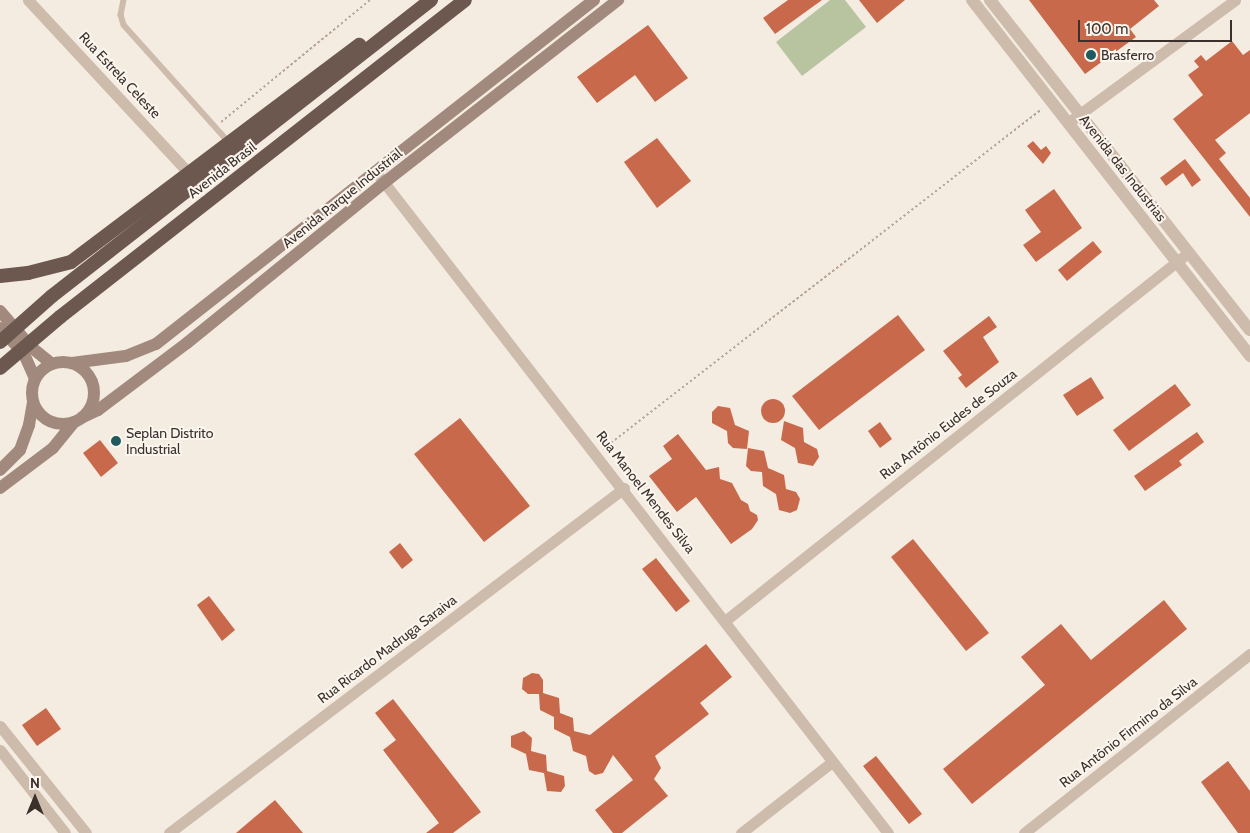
<!DOCTYPE html>
<meta charset="utf-8">
<style>
body{margin:0}
#map{position:relative;width:1250px;height:833px;overflow:hidden;background:#f4ebe1;font-family:Cabin,sans-serif}
div>[style]{position:absolute}
[style*='--x']{left:calc(var(--x)*1px);top:calc(var(--y)*1px);width:calc(var(--w)*1px);rotate:calc(var(--a)*1deg)}
.green>*{inset:0;background:#b8c4a0}
.building>*{inset:0;background:#c8694b}
.round{border-radius:50%}
.path>*{height:2px;margin-top:-1px;transform-origin:0;background:repeating-linear-gradient(90deg,#b9a596 0 2.5px,transparent 0 5px)}
.service>*{height:5.5px;margin:-2.75px;padding:0 2.75px;transform-origin:2.75px;border-radius:2.75px;background:#cdbbac}
.minor>*{height:11px;margin:-5.5px;padding:0 5.5px;transform-origin:5.5px;border-radius:5.5px;background:#cdbbac}
.tertiary>*{height:12px;margin:-6px;padding:0 6px;transform-origin:6px;border-radius:6px;background:#cdbbac}
.secondary>*{height:12px;margin:-6px;padding:0 6px;transform-origin:6px;border-radius:6px;background:#a18a7d}
.secondary>.ring{margin:-6px;padding:0;box-sizing:content-box;background:none;border:12px solid #a18a7d;border-radius:50%}
.trunk>*{height:14px;margin:-7px;padding:0 7px;transform-origin:7px;border-radius:7px;background:#6c584f}
.trunk-bridge>*{height:14px;margin:-7px;padding:0 7px;transform-origin:7px;border-radius:7px;background:#6c584f}
.dots>*{width:14px;height:14px;translate:-50% -50%;box-sizing:border-box;border:2px solid #fbf5ee;border-radius:50%}
span{translate:-50% -50%;white-space:nowrap;text-align:center;line-height:1.15;-webkit-text-stroke:4px #fbf5ee;paint-order:stroke}
.poi-label{font-size:14px;color:#3b302b}
.left{translate:0 -50%;text-align:left}
.street-label{font-size:14px;color:#3b302b}
.north{position:absolute;left:10px;top:773px;width:50px;height:50px;-webkit-text-stroke:4px #fbf5ee;paint-order:stroke;rotate:0deg;font-size:14px;font-weight:700;line-height:20px;text-align:center;color:#3b302b}
.north::after{content:'';display:block;margin:auto;width:18px;height:22px;background:#3b302b;clip-path:polygon(50% 0,100% 100%,50% 72%,0 100%)}
.scale{position:absolute;left:1078px;top:20px;width:154px;height:22px;box-sizing:border-box;border:2px solid #3b302b;border-top:0;padding-left:6px;font-size:15px;line-height:18px;white-space:nowrap;color:#3b302b;-webkit-text-stroke:4px #fbf5ee;paint-order:stroke}
</style>
<div id="map">
<div class="green">
<div style="clip-path:polygon(830px 0,845px 0,866px 27px,802px 76px,776px 42px)"></div>
</div>
<div class="building">
<div style="clip-path:polygon(788px 0,822px 0,775px 34px,763px 18px)"></div>
<div style="clip-path:polygon(859px 0,905px 0,877px 23px)"></div>
<div style="clip-path:polygon(1029px 0,1154px 0,1159px 6px,1130px 29px,1136px 37px,1085px 74px)"></div>
<div style="clip-path:polygon(648px 25px,688px 78px,655px 102px,635px 75px,597px 103px,577px 77px)"></div>
<div style="clip-path:polygon(1232px 41px,1243px 55px,1250px 50px,1250px 113px,1215px 140px,1226px 153px,1219px 159px,1250px 198px,1250px 217px,1173px 119px,1203px 95px,1188px 75px,1199px 67px,1194px 61px,1201px 55px,1206px 61px)"></div>
<div style="clip-path:polygon(657px 138px,691px 181px,657px 208px,624px 162px)"></div>
<div style="clip-path:polygon(1033px 141px,1041px 150px,1046px 146px,1051px 153px,1043px 164px,1027px 146px)"></div>
<div style="clip-path:polygon(1185px 159px,1201px 180px,1192px 187px,1183px 173px,1166px 186px,1160px 178px)"></div>
<div style="clip-path:polygon(1054px 189px,1082px 228px,1036px 262px,1023px 245px,1041px 232px,1025px 210px)"></div>
<div style="clip-path:polygon(1093px 241px,1102px 252px,1067px 281px,1058px 270px)"></div>
<div style="clip-path:polygon(898px 315px,925px 350px,819px 430px,792px 396px)"></div>
<div style="clip-path:polygon(989px 316px,997px 327px,983px 337px,999px 362px,966px 388px,958px 378px,962px 375px,943px 351px)"></div>
<div style="clip-path:polygon(1091px 377px,1104px 398px,1077px 416px,1063px 395px)"></div>
<div style="clip-path:polygon(1175px 384px,1191px 405px,1129px 451px,1113px 430px)"></div>
<div class="round" style="left:761px;top:399px;width:24px;height:24px"></div>
<div style="clip-path:polygon(718px 406px,730px 408px,735px 425px,749px 431px,747px 449px,733px 448px,728px 443px,727px 431px,712px 423px,712px 412px)"></div>
<div style="clip-path:polygon(460px 418px,530px 506px,484px 542px,414px 454px)"></div>
<div style="clip-path:polygon(784px 421px,803px 428px,804px 442px,817px 449px,819px 457px,813px 466px,798px 463px,795px 448px,781px 440px)"></div>
<div style="clip-path:polygon(880px 422px,892px 439px,880px 448px,868px 431px)"></div>
<div style="clip-path:polygon(1197px 432px,1204px 442px,1179px 461px,1182px 465px,1145px 491px,1134px 476px)"></div>
<div style="clip-path:polygon(678px 434px,706px 470px,719px 467px,720px 479px,732px 483px,741px 500px,748px 504px,750px 511px,757px 515px,758px 520px,752px 529px,731px 544px,696px 497px,677px 512px,649px 476px,672px 459px,663px 446px)"></div>
<div style="clip-path:polygon(100px 440px,118px 463px,101px 477px,83px 453px)"></div>
<div style="clip-path:polygon(748px 448px,764px 451px,768px 468px,784px 475px,786px 489px,796px 492px,800px 499px,797px 510px,790px 513px,779px 510px,776px 494px,763px 486px,762px 472px,751px 471px,746px 466px)"></div>
<div style="clip-path:polygon(913px 539px,989px 633px,966px 651px,891px 557px)"></div>
<div style="clip-path:polygon(400px 543px,413px 560px,402px 569px,389px 552px)"></div>
<div style="clip-path:polygon(656px 558px,690px 601px,676px 612px,642px 569px)"></div>
<div style="clip-path:polygon(209px 596px,235px 630px,222px 641px,197px 605px)"></div>
<div style="clip-path:polygon(1164px 600px,1187px 629px,972px 804px,943px 769px,1045px 685px,1021px 657px,1061px 624px,1091px 660px)"></div>
<div style="clip-path:polygon(706px 644px,732px 677px,700px 703px,709px 714px,655px 756px,661px 768px,654px 779px,668px 796px,622px 833px,613px 833px,595px 810px,633px 780px,613px 755px,603px 773px,595px 775px,589px 771px,586px 756px,573px 751px,570px 737px,554px 729px,554px 717px,540px 710px,539px 694px,528px 694px,522px 689px,523px 678px,532px 673px,539px 674px,543px 680px,543px 693px,559px 698px,560px 713px,573px 718px,574px 731px,590px 735px)"></div>
<div style="clip-path:polygon(393px 699px,481px 812px,453px 833px,426px 833px,439px 823px,383px 750px,396px 740px,375px 713px)"></div>
<div style="clip-path:polygon(46px 708px,61px 729px,37px 746px,22px 725px)"></div>
<div style="clip-path:polygon(524px 731px,532px 738px,531px 751px,546px 755px,547px 771px,564px 776px,565px 786px,561px 792px,547px 791px,544px 773px,529px 770px,526px 754px,511px 747px,511px 736px)"></div>
<div style="clip-path:polygon(876px 756px,922px 814px,909px 824px,863px 766px)"></div>
<div style="clip-path:polygon(1228px 761px,1250px 791px,1250px 833px,1238px 833px,1201px 782px)"></div>
<div style="clip-path:polygon(275px 800px,303px 833px,236px 833px)"></div>
</div>
<div class="path">
<div style="--x:221;--y:122;--w:193;--a:-39.3"></div>
<div style="--x:603;--y:449;--w:555;--a:-37.76"></div>
</div>
<div class="service">
<div style="--x:124;--y:0;--w:15;--a:101"></div>
<div style="--x:121;--y:15;--w:10;--a:73"></div>
<div style="--x:124;--y:25;--w:157;--a:48.1"></div>
</div>
<div class="minor">
<div style="--x:28;--y:0;--w:235;--a:47.1"></div>
<div style="--x:1069;--y:122;--w:206;--a:-36.3"></div>
<div style="--x:376;--y:172;--w:836;--a:52.24"></div>
<div style="--x:726;--y:620;--w:591;--a:-38.48"></div>
<div style="--x:0;--y:726;--w:137;--a:51.2"></div>
<div style="--x:0;--y:750;--w:105;--a:51.9"></div>
<div style="--x:169;--y:833;--w:571;--a:-37.17"></div>
<div style="--x:741;--y:833;--w:115;--a:-38"></div>
<div style="--x:1024;--y:833;--w:288;--a:-38.4"></div>
</div>
<div class="tertiary">
<div style="--x:972;--y:0;--w:452;--a:52"></div>
<div style="--x:990;--y:0;--w:420;--a:51.8"></div>
</div>
<div class="secondary">
<div style="--x:0;--y:311;--w:48;--a:49.3"></div>
<div style="--x:31;--y:347;--w:27;--a:39"></div>
<div style="--x:0;--y:328;--w:35;--a:47"></div>
<div style="--x:24;--y:354;--w:27;--a:66"></div>
<div class="ring" style="left:32px;top:362px;width:50px;height:50px"></div>
<div style="--x:72;--y:363;--w:54;--a:-7.4"></div>
<div style="--x:126;--y:356;--w:32;--a:-22"></div>
<div style="--x:156;--y:344;--w:557;--a:-38.15"></div>
<div style="--x:83;--y:417;--w:17;--a:-25"></div>
<div style="--x:98;--y:410;--w:111;--a:-37"></div>
<div style="--x:187;--y:343;--w:255;--a:-39.1"></div>
<div style="--x:385;--y:182;--w:296;--a:-38"></div>
<div style="--x:0;--y:470;--w:28;--a:-45"></div>
<div style="--x:20;--y:450;--w:27;--a:-70"></div>
<div style="--x:29;--y:425;--w:23;--a:-80"></div>
<div style="--x:0;--y:488;--w:66;--a:-37"></div>
<div style="--x:53;--y:448;--w:33;--a:-51"></div>
</div>
<div class="trunk">
<div style="--x:0;--y:276;--w:28;--a:-6"></div>
<div style="--x:28;--y:273;--w:44;--a:-14.3"></div>
<div style="--x:71;--y:262;--w:361;--a:-37"></div>
<div style="--x:52;--y:296;--w:481;--a:-38"></div>
<div style="--x:60;--y:317;--w:514;--a:-38.05"></div>
</div>
<div class="trunk-bridge">
<div style="--x:0;--y:342;--w:69;--a:-41.5"></div>
<div style="--x:0;--y:368;--w:79;--a:-40.4"></div>
</div>
<div class="dots">
<div style="left:1091px;top:55px;background:#1f5a5e"></div>
<div style="left:116px;top:441px;background:#1f5a5e"></div>
</div>
<div class="poi-label">
<span class="left" style="left:1101px;top:55px">Brasferro</span>
<span class="left" style="left:126px;top:441px">Seplan Distrito<br>Industrial</span>
</div>
<div class="street-label">
<span style="left:120px;top:75px;rotate:47deg">Rua Estrela Celeste</span>
<span style="left:1123px;top:168px;rotate:52deg">Avenida das Industrias</span>
<span style="left:222px;top:170px;rotate:-38deg">Avenida Brasil</span>
<span style="left:342px;top:198px;rotate:-39deg">Avenida Parque Industrial</span>
<span style="left:948px;top:424px;rotate:-38deg">Rua Antônio Eudes de Souza</span>
<span style="left:646px;top:492px;rotate:52deg">Rua Manoel Mendes Silva</span>
<span style="left:387px;top:649px;rotate:-37deg">Rua Ricardo Madruga Saraiva</span>
<span style="left:1128px;top:732px;rotate:-38deg">Rua Antônio Firmino da Silva</span>
</div>
<div class="north">N</div>
<div class="scale">100 m</div>
</div>
